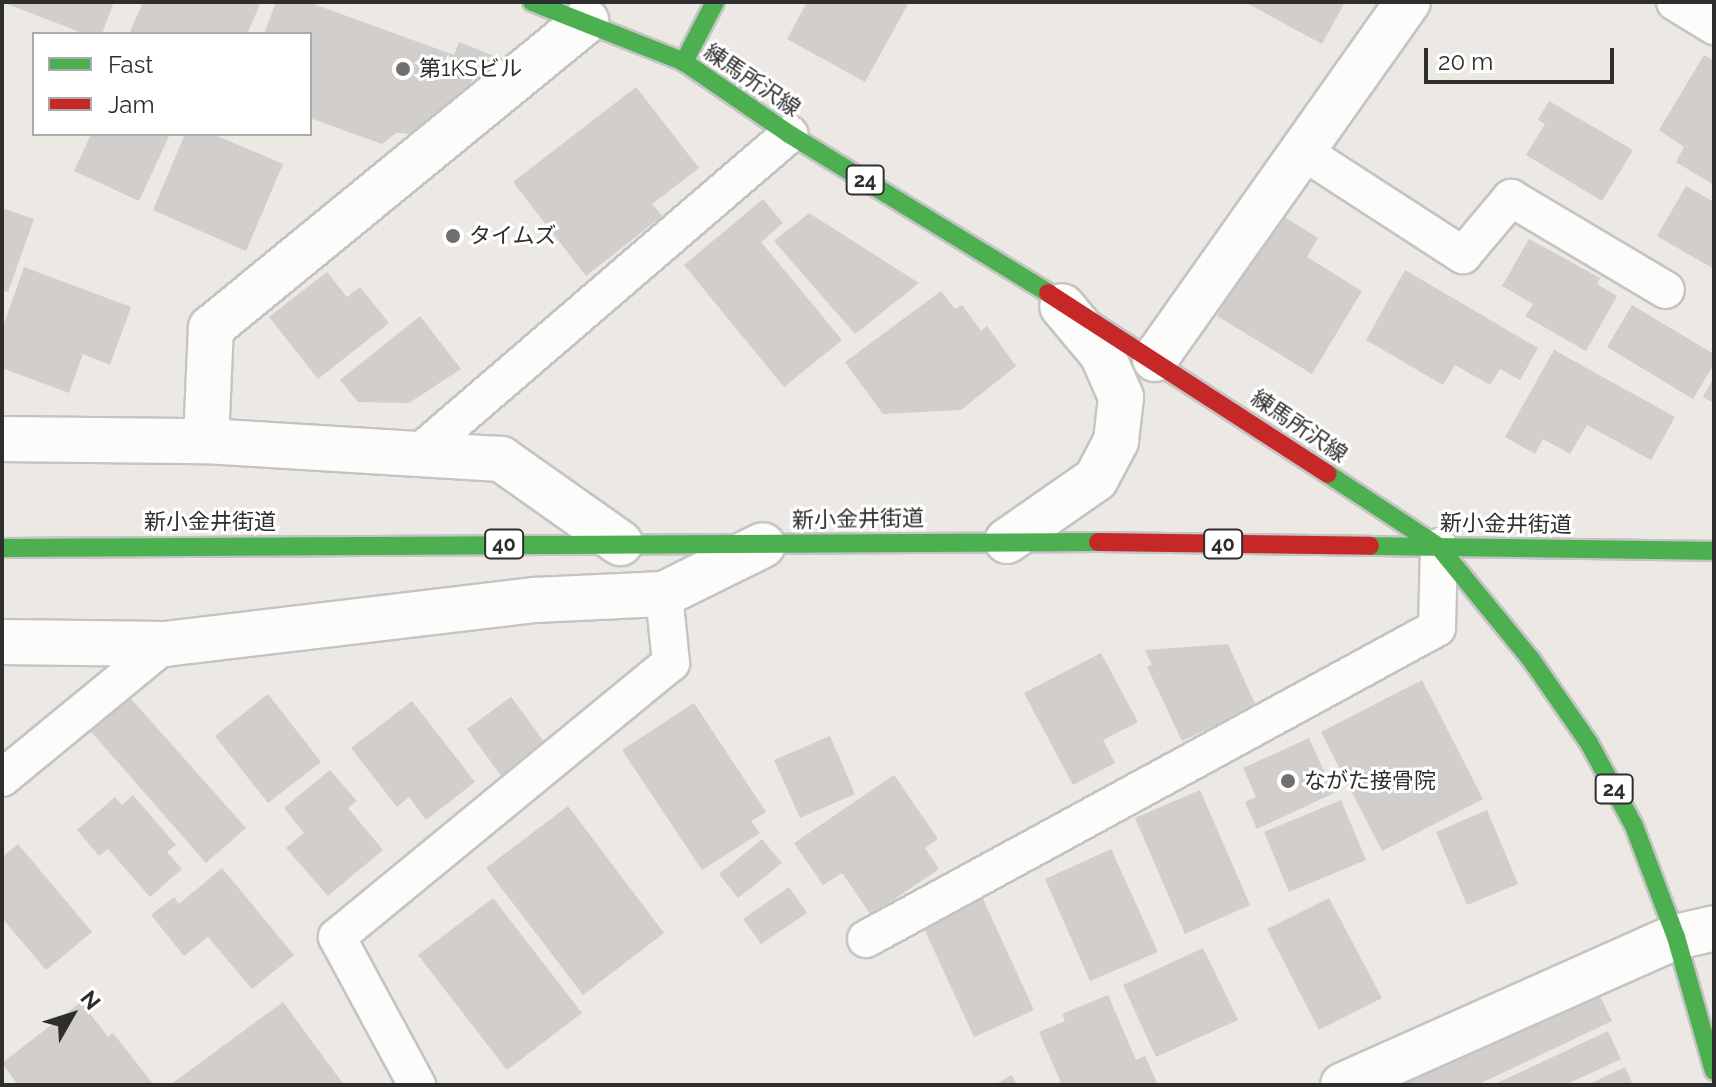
<!DOCTYPE html>
<meta charset="utf-8">
<style>
body{margin:0}
#map{position:relative;width:1716px;height:1087px;overflow:hidden;background:#ece8e4;font-family:Raleway,"Noto Sans JP",sans-serif}
div>[style]{position:absolute}
[style*='--x']{left:calc(var(--x)*1px);top:calc(var(--y)*1px);width:calc(var(--w)*1px);rotate:calc(var(--a)*1deg)}
.building>*{inset:0;background:#d1cecb}
.roads{filter:drop-shadow(2px 0 #c5c4c5) drop-shadow(-2px 0 #c5c4c5) drop-shadow(0 2px #c5c4c5) drop-shadow(0 -2px #c5c4c5)}
.lane>*{height:36px;margin:-18px;padding:0 18px;transform-origin:18px;border-radius:18px;background:#fcfcfb}
.street>*{height:44px;margin:-22px;padding:0 22px;transform-origin:22px;border-radius:22px;background:#fcfcfb}
.fast>*{height:18px;margin:-9px;padding:0 9px;transform-origin:9px;border-radius:9px;background:#4caf50}
.jam>*{height:18px;margin:-9px;padding:0 9px;transform-origin:9px;border-radius:9px;background:#c62828}
.dots>*{width:22px;height:22px;translate:-50% -50%;box-sizing:border-box;border:4px solid #fff;border-radius:50%}
span{translate:-50% -50%;white-space:nowrap;text-align:center;line-height:1.15;-webkit-text-stroke:6px #fff;paint-order:stroke}
.shield-label span{padding:2px 6px;background:#fff;border:2px solid;border-radius:6px;-webkit-text-stroke-width:0}
.shield-label{font-size:20px;color:#2e2e2e;font-weight:700}
.poi-label{font-size:22px;color:#2e2e2e}
.left{translate:0 -50%;text-align:left}
.street-label{font-size:22px;color:#2e2e2e}
.frame{position:absolute;inset:0;border:4px solid #2e2e2e;pointer-events:none}
.legend{position:absolute;left:32px;top:32px;width:280px;height:104px;box-sizing:border-box;background:#fff;border:2px solid #ababab;margin:0;padding:10px 14px;list-style:none;font-size:24px;color:#2e2e2e}
.legend li{display:flex;align-items:center;gap:16px;height:40px}
.legend b{width:40px;border:2px solid #ababab}
.north{position:absolute;left:32px;top:975px;width:80px;height:80px;-webkit-text-stroke:6px #fff;paint-order:stroke;rotate:51deg;font-size:22px;font-weight:700;line-height:32px;text-align:center;color:#2e2e2e}
.north::after{content:'';display:block;margin:auto;width:28px;height:36px;background:#2e2e2e;clip-path:polygon(50% 0,100% 100%,50% 72%,0 100%)}
.scale{position:absolute;left:1424px;top:48px;width:190px;height:36px;box-sizing:border-box;border:4px solid #2e2e2e;border-top:0;padding-left:10px;font-size:24px;line-height:28px;white-space:nowrap;color:#2e2e2e;-webkit-text-stroke:6px #fff;paint-order:stroke}
</style>
<div id="map">
<div class="building">
<div style="clip-path:polygon(2px 2px,114px 2px,102px 34px,85px 34px)"></div>
<div style="clip-path:polygon(143px 2px,261px 2px,247px 34px,129px 34px)"></div>
<div style="clip-path:polygon(276px 2px,308px 2px,454px 55px,459px 42px,507px 61px,482px 82px,473px 78px,461px 105px,421px 134px,396px 133px,382px 144px,310px 118px,310px 34px,264px 34px)"></div>
<div style="clip-path:polygon(807px 2px,905px 2px,908px 4px,865px 82px,787px 39px)"></div>
<div style="clip-path:polygon(1245px 2px,1345px 2px,1322px 44px)"></div>
<div style="clip-path:polygon(1704px 55px,1714px 61px,1714px 185px,1676px 162px,1684px 147px,1659px 130px)"></div>
<div style="clip-path:polygon(636px 87px,699px 168px,652px 204px,662px 216px,586px 276px,513px 182px)"></div>
<div style="clip-path:polygon(1549px 101px,1633px 150px,1602px 201px,1526px 155px,1545px 124px,1538px 120px)"></div>
<div style="clip-path:polygon(91px 134px,170px 134px,139px 201px,74px 171px)"></div>
<div style="clip-path:polygon(185px 134px,213px 134px,283px 164px,246px 251px,153px 210px)"></div>
<div style="clip-path:polygon(1686px 186px,1714px 202px,1714px 269px,1657px 236px)"></div>
<div style="clip-path:polygon(763px 199px,783px 223px,761px 242px,842px 340px,784px 387px,684px 265px)"></div>
<div style="clip-path:polygon(2px 208px,34px 219px,8px 292px,2px 290px)"></div>
<div style="clip-path:polygon(809px 213px,919px 283px,855px 334px,774px 241px)"></div>
<div style="clip-path:polygon(1278px 213px,1318px 238px,1307px 257px,1362px 291px,1312px 374px,1217px 316px)"></div>
<div style="clip-path:polygon(1529px 239px,1600px 278px,1597px 284px,1617px 296px,1586px 351px,1525px 316px,1533px 304px,1502px 286px)"></div>
<div style="clip-path:polygon(24px 267px,131px 307px,110px 365px,83px 354px,69px 393px,2px 368px,2px 329px)"></div>
<div style="clip-path:polygon(1405px 270px,1538px 348px,1520px 380px,1500px 369px,1490px 385px,1455px 365px,1443px 385px,1366px 340px)"></div>
<div style="clip-path:polygon(327px 272px,347px 297px,360px 287px,389px 323px,318px 379px,269px 317px)"></div>
<div style="clip-path:polygon(941px 291px,955px 309px,962px 305px,981px 331px,987px 326px,1016px 366px,961px 410px,883px 414px,845px 362px)"></div>
<div style="clip-path:polygon(1632px 305px,1714px 354px,1714px 364px,1693px 399px,1607px 347px)"></div>
<div style="clip-path:polygon(420px 316px,461px 369px,409px 403px,358px 402px,340px 380px)"></div>
<div style="clip-path:polygon(1554px 350px,1675px 417px,1651px 460px,1587px 425px,1570px 454px,1543px 439px,1535px 454px,1505px 437px)"></div>
<div style="clip-path:polygon(1714px 377px,1714px 403px,1703px 397px)"></div>
<div style="clip-path:polygon(1228px 644px,1256px 706px,1182px 741px,1147px 667px,1152px 665px,1145px 650px)"></div>
<div style="clip-path:polygon(1101px 653px,1138px 722px,1103px 740px,1115px 763px,1073px 785px,1024px 693px)"></div>
<div style="clip-path:polygon(1422px 680px,1483px 799px,1382px 851px,1321px 732px)"></div>
<div style="clip-path:polygon(125px 692px,246px 828px,206px 863px,86px 726px)"></div>
<div style="clip-path:polygon(268px 694px,321px 762px,268px 803px,215px 736px)"></div>
<div style="clip-path:polygon(511px 697px,548px 747px,504px 780px,467px 729px)"></div>
<div style="clip-path:polygon(412px 701px,475px 782px,426px 820px,409px 797px,397px 807px,351px 748px)"></div>
<div style="clip-path:polygon(694px 703px,766px 812px,751px 821px,760px 833px,702px 870px,622px 750px)"></div>
<div style="clip-path:polygon(830px 736px,855px 794px,800px 818px,774px 760px)"></div>
<div style="clip-path:polygon(1309px 738px,1334px 793px,1257px 829px,1245px 802px,1256px 797px,1243px 768px)"></div>
<div style="clip-path:polygon(330px 770px,357px 801px,348px 808px,383px 850px,328px 896px,286px 848px,304px 833px,284px 808px)"></div>
<div style="clip-path:polygon(894px 775px,938px 839px,925px 848px,939px 869px,871px 915px,842px 873px,823px 885px,794px 843px)"></div>
<div style="clip-path:polygon(1200px 790px,1250px 905px,1185px 934px,1135px 818px)"></div>
<div style="clip-path:polygon(133px 795px,176px 845px,167px 852px,182px 869px,150px 897px,108px 849px,99px 856px,77px 830px,115px 797px,122px 805px)"></div>
<div style="clip-path:polygon(1341px 800px,1366px 860px,1289px 892px,1264px 832px)"></div>
<div style="clip-path:polygon(568px 806px,664px 933px,583px 995px,486px 868px)"></div>
<div style="clip-path:polygon(1487px 810px,1518px 884px,1467px 905px,1436px 832px)"></div>
<div style="clip-path:polygon(762px 839px,782px 863px,738px 898px,719px 874px)"></div>
<div style="clip-path:polygon(18px 844px,92px 932px,46px 970px,2px 918px,2px 857px)"></div>
<div style="clip-path:polygon(1111px 849px,1158px 952px,1090px 981px,1045px 879px)"></div>
<div style="clip-path:polygon(222px 868px,294px 955px,252px 989px,208px 937px,184px 956px,151px 915px,174px 897px,179px 904px)"></div>
<div style="clip-path:polygon(789px 887px,807px 913px,761px 944px,743px 919px)"></div>
<div style="clip-path:polygon(982px 897px,1034px 1010px,974px 1037px,922px 924px)"></div>
<div style="clip-path:polygon(493px 898px,582px 1013px,507px 1070px,418px 955px)"></div>
<div style="clip-path:polygon(1329px 898px,1382px 998px,1319px 1030px,1267px 929px)"></div>
<div style="clip-path:polygon(1203px 948px,1238px 1020px,1156px 1057px,1123px 985px)"></div>
<div style="clip-path:polygon(1598px 992px,1612px 1021px,1477px 1085px,1401px 1085px)"></div>
<div style="clip-path:polygon(1108px 995px,1136px 1060px,1145px 1056px,1158px 1085px,1062px 1085px,1039px 1032px,1065px 1021px,1062px 1014px)"></div>
<div style="clip-path:polygon(81px 1002px,108px 1037px,113px 1033px,154px 1085px,18px 1085px,2px 1063px)"></div>
<div style="clip-path:polygon(283px 1002px,344px 1085px,170px 1085px)"></div>
<div style="clip-path:polygon(1608px 1031px,1621px 1059px,1565px 1085px,1493px 1085px)"></div>
<div style="clip-path:polygon(1625px 1067px,1633px 1085px,1587px 1085px)"></div>
<div style="clip-path:polygon(1012px 1075px,1017px 1085px,994px 1085px)"></div>
</div>
<div class="roads">
<div class="lane">
<div style="--x:1675;--y:2;--w:46;--a:31.6"></div>
<div style="--x:1302;--y:151;--w:192;--a:32.9"></div>
<div style="--x:1463;--y:255;--w:75;--a:-49.9"></div>
<div style="--x:1511;--y:198;--w:180;--a:30.7"></div>
<div style="--x:421;--y:451;--w:486;--a:-40.7"></div>
<div style="--x:2;--y:778;--w:211;--a:-39.4"></div>
<div style="--x:866;--y:939;--w:650;--a:-28.58"></div>
<div style="--x:1437;--y:628;--w:81;--a:-88.6"></div>
<div style="--x:417;--y:1085;--w:168;--a:-118.4"></div>
<div style="--x:337;--y:937;--w:432;--a:-39.4"></div>
<div style="--x:671;--y:663;--w:69;--a:-95.8"></div>
</div>
<div class="street">
<div style="--x:1155;--y:359;--w:438;--a:-54.7"></div>
<div style="--x:2;--y:439;--w:204;--a:0.6"></div>
<div style="--x:206;--y:441;--w:296;--a:3.5"></div>
<div style="--x:501;--y:459;--w:146;--a:35.2"></div>
<div style="--x:206;--y:441;--w:113;--a:-87.5"></div>
<div style="--x:211;--y:328;--w:485;--a:-39.3"></div>
<div style="--x:1007;--y:541;--w:108;--a:-34.9"></div>
<div style="--x:1096;--y:479;--w:43;--a:-62.2"></div>
<div style="--x:1116;--y:441;--w:44;--a:-83.5"></div>
<div style="--x:1121;--y:397;--w:47;--a:-113.8"></div>
<div style="--x:1102;--y:354;--w:62;--a:-129.8"></div>
<div style="--x:2;--y:642;--w:163;--a:0.7"></div>
<div style="--x:165;--y:644;--w:373;--a:-6.8"></div>
<div style="--x:535;--y:600;--w:129;--a:-2.7"></div>
<div style="--x:664;--y:594;--w:110;--a:-26.3"></div>
<div style="--x:1343;--y:1085;--w:364;--a:-24"></div>
<div style="--x:1676;--y:937;--w:39;--a:-13"></div>
</div>
<div class="fast">
<div style="--x:532;--y:2;--w:163;--a:21.5"></div>
<div style="--x:715;--y:2;--w:68;--a:117.3"></div>
<div style="--x:684;--y:62;--w:127;--a:34.4"></div>
<div style="--x:789;--y:134;--w:304;--a:31.5"></div>
<div style="--x:1328;--y:474;--w:133;--a:33.3"></div>
<div style="--x:1439;--y:547;--w:144;--a:50.7"></div>
<div style="--x:1530;--y:658;--w:103;--a:55.2"></div>
<div style="--x:1589;--y:743;--w:94;--a:61.5"></div>
<div style="--x:1634;--y:826;--w:119;--a:69.3"></div>
<div style="--x:1676;--y:937;--w:139;--a:74.2"></div>
<div style="--x:1370;--y:546;--w:344;--a:0.8"></div>
<div style="--x:2;--y:548;--w:1096;--a:-0.31"></div>
</div>
<div class="jam">
<div style="--x:1048;--y:293;--w:333;--a:32.9"></div>
<div style="--x:1098;--y:542;--w:272;--a:0.8"></div>
</div>
</div>
<div class="dots">
<div style="left:403px;top:69px;background:#706f6e"></div>
<div style="left:453px;top:236px;background:#706f6e"></div>
<div style="left:1288px;top:781px;background:#706f6e"></div>
</div>
<div class="shield-label">
<span style="left:865px;top:180px">24</span>
<span style="left:504px;top:544px">40</span>
<span style="left:1223px;top:544px">40</span>
<span style="left:1614px;top:789px">24</span>
</div>
<div class="poi-label">
<span class="left" style="left:419px;top:69px">第1KSビル</span>
<span class="left" style="left:469px;top:236px">タイムズ</span>
<span class="left" style="left:1304px;top:781px">ながた接骨院</span>
</div>
<div class="street-label">
<span style="left:752px;top:80px;rotate:34deg">練馬所沢線</span>
<span style="left:1299px;top:426px;rotate:34deg">練馬所沢線</span>
<span style="left:858px;top:519px;rotate:-1deg">新小金井街道</span>
<span style="left:210px;top:522px">新小金井街道</span>
<span style="left:1506px;top:524px;rotate:1deg">新小金井街道</span>
</div>
<div class="frame"></div>
<ul class="legend">
<li><b style="height:10px;background:#4caf50"></b>Fast</li>
<li><b style="height:10px;background:#c62828"></b>Jam</li>
</ul>
<div class="north">N</div>
<div class="scale">20 m</div>
</div>
